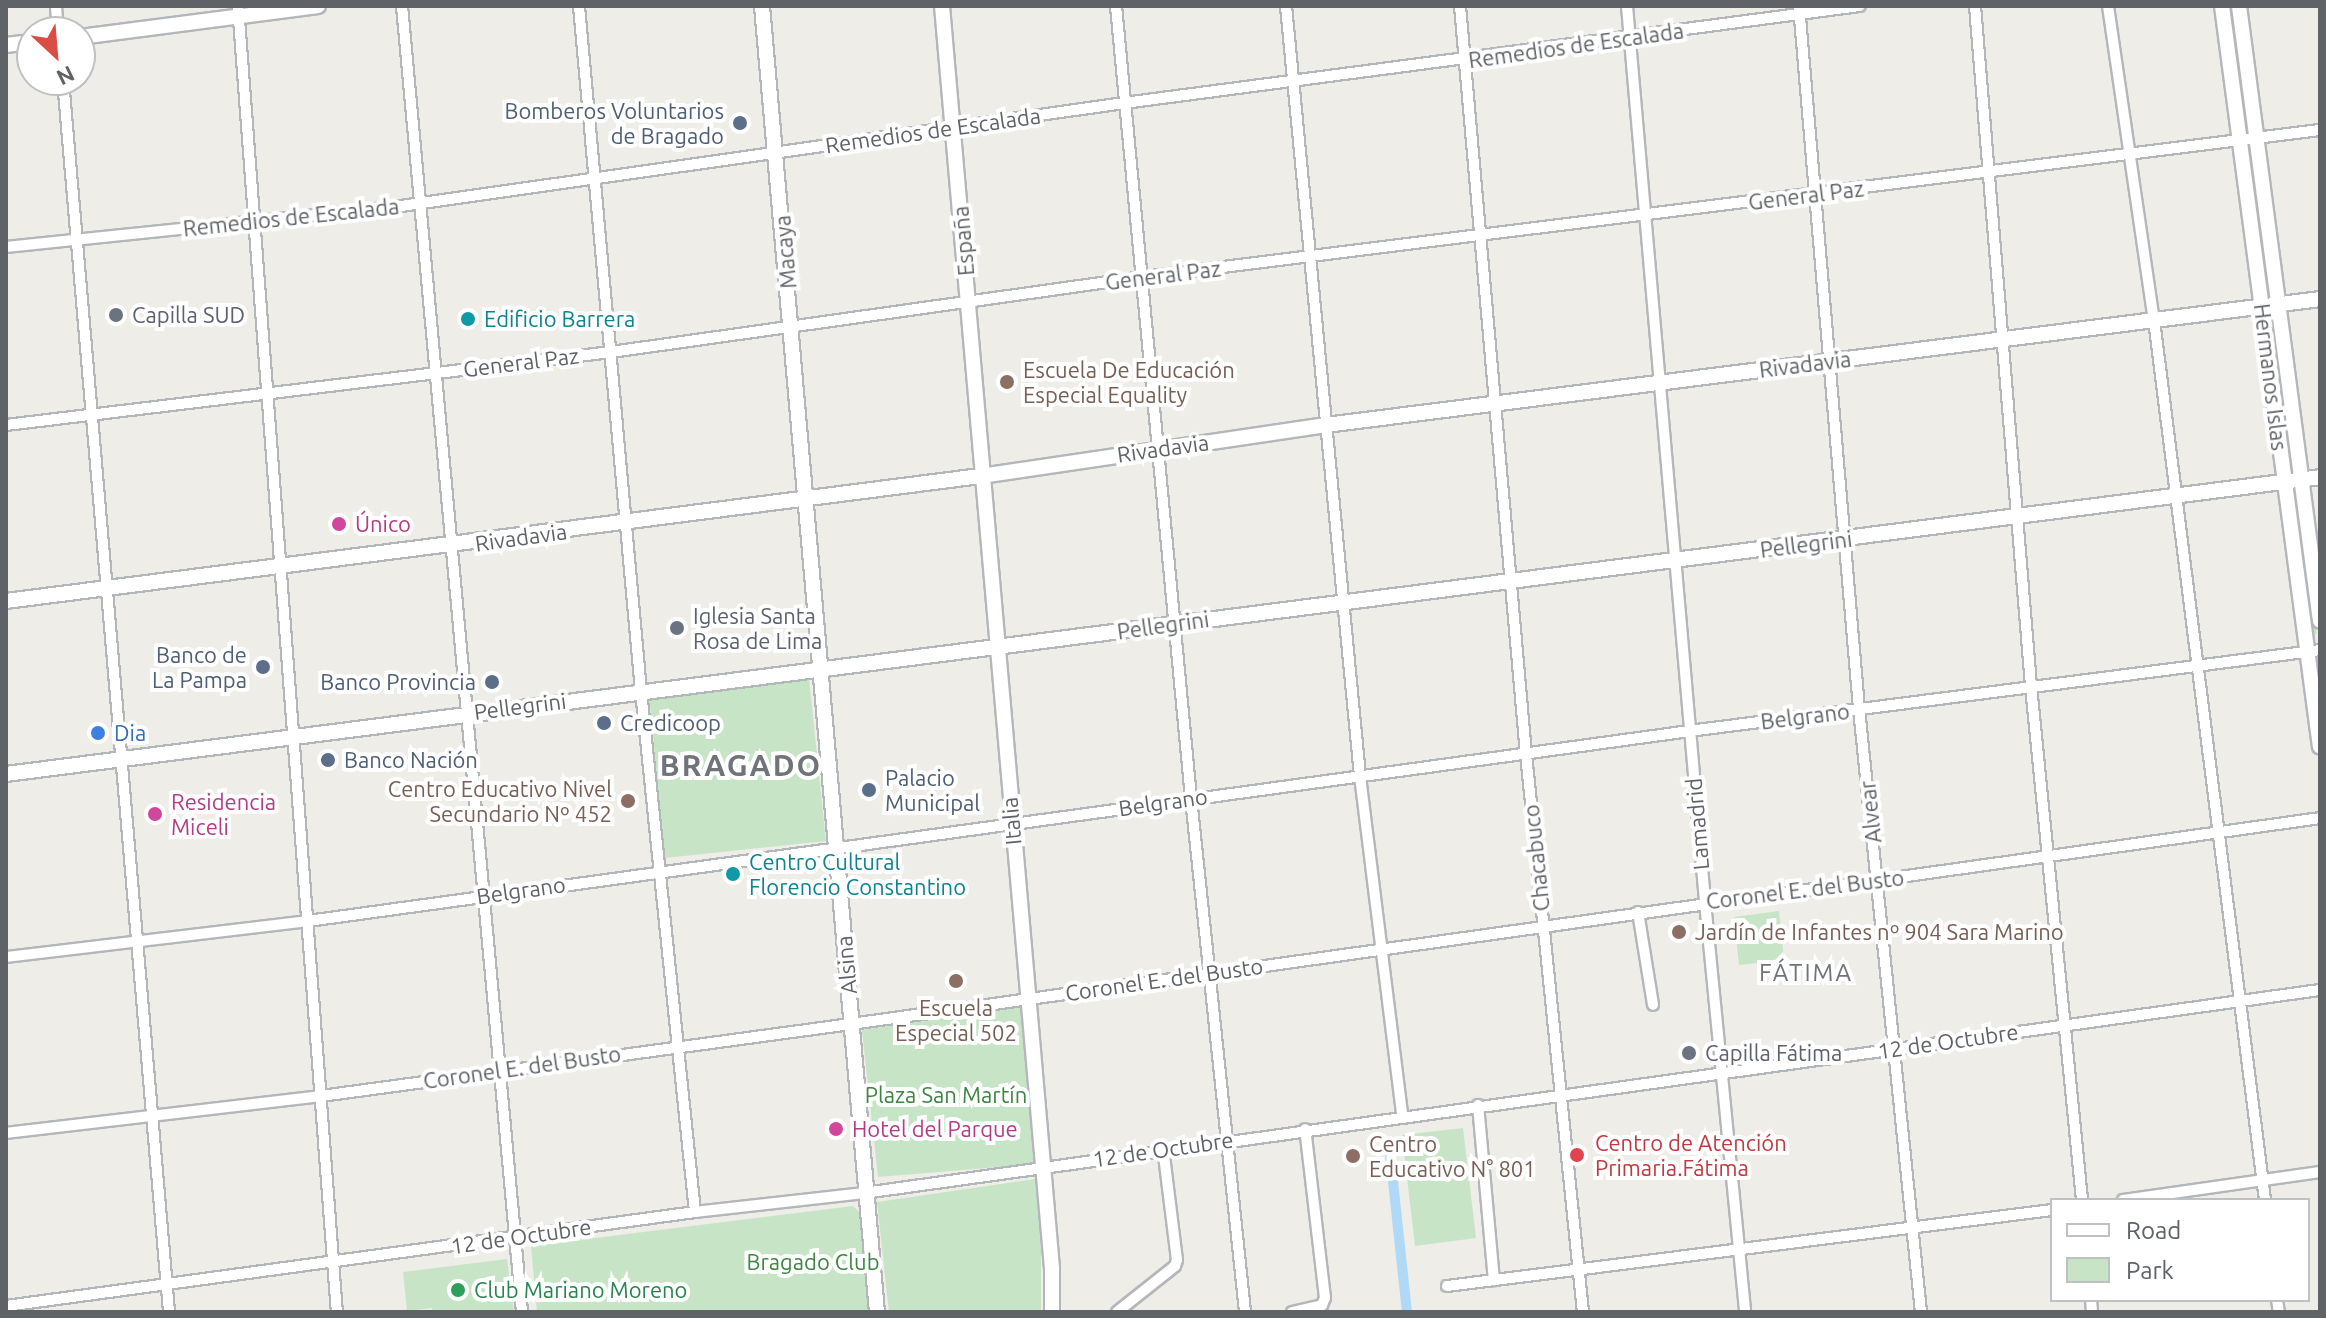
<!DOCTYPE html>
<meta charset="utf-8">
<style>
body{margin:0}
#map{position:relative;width:2326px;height:1318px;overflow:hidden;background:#efede8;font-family:Ubuntu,sans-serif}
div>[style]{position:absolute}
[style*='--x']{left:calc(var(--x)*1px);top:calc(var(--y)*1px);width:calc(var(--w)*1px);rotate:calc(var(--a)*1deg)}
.green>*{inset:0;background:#c7e4c7}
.canal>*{height:10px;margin:-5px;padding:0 5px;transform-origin:5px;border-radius:5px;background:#b0d9f7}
.roads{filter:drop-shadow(2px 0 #b4b7ba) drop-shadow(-2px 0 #b4b7ba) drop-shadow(0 2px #b4b7ba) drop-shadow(0 -2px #b4b7ba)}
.minor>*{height:10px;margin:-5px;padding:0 5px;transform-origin:5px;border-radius:5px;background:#fff}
.secondary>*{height:14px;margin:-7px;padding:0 7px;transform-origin:7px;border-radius:7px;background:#fff}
.dots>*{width:22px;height:22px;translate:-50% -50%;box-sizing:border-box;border:4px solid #fff;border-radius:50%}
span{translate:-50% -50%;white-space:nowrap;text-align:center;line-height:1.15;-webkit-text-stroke:8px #fff;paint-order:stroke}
.street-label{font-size:22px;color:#5f6266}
.service-label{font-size:22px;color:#4e5e75}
.right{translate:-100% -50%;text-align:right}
.left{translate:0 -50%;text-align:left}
.worship-label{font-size:22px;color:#5b616d}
.culture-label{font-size:22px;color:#0d838f}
.education-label{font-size:22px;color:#785e54}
.hotel-label{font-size:22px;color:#b23c85}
.shop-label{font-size:22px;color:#366cbe}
.park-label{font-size:22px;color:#3f8442}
.health-label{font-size:22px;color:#be3a42}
.leisure-label{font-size:22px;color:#27864d}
.neighbourhood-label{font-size:24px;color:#707478;letter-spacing:2px}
.district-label{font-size:30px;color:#707478;font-weight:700;letter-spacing:2px}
.frame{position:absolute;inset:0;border:8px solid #5f6266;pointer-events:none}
.legend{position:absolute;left:2050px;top:1198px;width:260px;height:104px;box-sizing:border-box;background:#fff;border:2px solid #bfc0c2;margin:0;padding:10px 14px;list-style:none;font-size:24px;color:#5f6266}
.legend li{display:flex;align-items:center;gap:16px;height:40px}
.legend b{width:40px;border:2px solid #bfc0c2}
.north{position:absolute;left:16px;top:16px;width:80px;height:80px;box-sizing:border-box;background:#fff;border:2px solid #bfc0c2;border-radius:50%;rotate:154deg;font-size:22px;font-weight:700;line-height:32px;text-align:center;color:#5f6266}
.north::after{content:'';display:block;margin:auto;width:28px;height:36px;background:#d94e44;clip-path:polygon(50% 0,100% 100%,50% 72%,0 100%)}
</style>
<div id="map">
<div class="green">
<div style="clip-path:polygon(2228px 6px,2235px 6px,2317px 634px,2311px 635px)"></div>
<div style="clip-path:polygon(809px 678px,826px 841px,665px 858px,649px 695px)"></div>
<div style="clip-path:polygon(1779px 911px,1784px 960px,1739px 965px,1734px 917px)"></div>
<div style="clip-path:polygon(1024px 1007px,1036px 1164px,878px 1177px,862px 1030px)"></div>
<div style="clip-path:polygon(1463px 1128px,1476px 1238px,1415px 1246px,1402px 1135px)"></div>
<div style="clip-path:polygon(1035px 1179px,1041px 1248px,1041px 1312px,889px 1312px,877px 1202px)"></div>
<div style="clip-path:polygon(853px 1206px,862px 1215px,868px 1312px,537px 1312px,531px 1246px)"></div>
<div style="clip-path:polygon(507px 1259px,514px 1312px,433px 1312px,432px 1308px,407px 1311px,403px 1272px)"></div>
</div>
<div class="canal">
<div style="--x:1389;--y:1144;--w:169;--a:83.9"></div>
</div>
<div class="roads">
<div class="minor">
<div style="--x:56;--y:6;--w:26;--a:86"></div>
<div style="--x:238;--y:6;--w:1310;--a:85.67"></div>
<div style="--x:402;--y:6;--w:1312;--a:84.75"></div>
<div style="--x:579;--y:6;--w:688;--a:84.83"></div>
<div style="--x:641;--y:691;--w:524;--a:84.08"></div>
<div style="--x:1116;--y:6;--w:796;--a:84.59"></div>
<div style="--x:1191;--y:798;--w:517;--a:84"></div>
<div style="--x:1286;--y:6;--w:774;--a:84.51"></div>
<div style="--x:1360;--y:776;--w:342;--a:82.9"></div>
<div style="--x:1460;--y:6;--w:751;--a:84.96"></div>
<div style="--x:1526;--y:754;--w:561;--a:84.17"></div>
<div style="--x:1627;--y:6;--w:899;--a:85.02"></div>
<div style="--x:1705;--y:902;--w:412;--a:84.4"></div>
<div style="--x:1799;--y:6;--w:706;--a:85.12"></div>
<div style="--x:1859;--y:709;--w:606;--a:84.13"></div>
<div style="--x:1975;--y:6;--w:682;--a:85.29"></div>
<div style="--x:2031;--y:686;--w:517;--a:84.33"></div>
<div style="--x:2108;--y:6;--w:317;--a:81.7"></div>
<div style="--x:2154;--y:320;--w:887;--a:82.81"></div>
<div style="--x:63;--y:80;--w:1237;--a:85.08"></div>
<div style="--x:6;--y:247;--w:390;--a:-5.9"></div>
<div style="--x:394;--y:207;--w:737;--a:-8.11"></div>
<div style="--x:1124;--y:103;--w:742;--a:-7.51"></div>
<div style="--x:6;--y:425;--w:609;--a:-6.88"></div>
<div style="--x:611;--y:352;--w:537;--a:-8.02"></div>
<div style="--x:1143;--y:277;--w:1186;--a:-7.12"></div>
<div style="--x:1638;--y:912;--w:94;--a:80.8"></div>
<div style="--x:6;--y:957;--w:304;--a:-6.8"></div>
<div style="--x:308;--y:921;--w:1394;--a:-7.83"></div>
<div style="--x:1689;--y:731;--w:636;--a:-7.31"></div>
<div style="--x:1478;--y:1105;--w:176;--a:84.8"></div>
<div style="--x:6;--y:1133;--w:317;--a:-6.7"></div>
<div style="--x:321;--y:1096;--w:535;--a:-7.74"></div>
<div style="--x:851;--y:1024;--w:1483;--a:-7.98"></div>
<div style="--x:2123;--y:1200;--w:199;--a:-8.1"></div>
<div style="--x:1447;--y:1286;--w:610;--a:-7.16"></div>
<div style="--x:2091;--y:1300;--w:12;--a:85"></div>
<div style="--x:2277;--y:1300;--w:12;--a:81"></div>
<div style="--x:6;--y:1306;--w:695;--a:-7.77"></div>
<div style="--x:695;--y:1212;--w:170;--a:-6.4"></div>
<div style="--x:864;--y:1193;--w:1470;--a:-7.94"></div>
<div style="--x:1117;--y:1312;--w:74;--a:-38.4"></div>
<div style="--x:1175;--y:1266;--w:6;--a:-72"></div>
<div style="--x:1177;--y:1260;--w:113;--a:-97.1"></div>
<div style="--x:1292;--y:1312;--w:31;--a:-13"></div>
<div style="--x:1322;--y:1305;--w:8;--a:-67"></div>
<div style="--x:1325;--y:1298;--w:170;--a:-96.7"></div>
</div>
<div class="secondary">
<div style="--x:762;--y:6;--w:1311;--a:84.97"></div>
<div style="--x:942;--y:6;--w:1267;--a:85.02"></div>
<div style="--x:1052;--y:1268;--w:44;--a:90"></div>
<div style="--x:2222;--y:6;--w:747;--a:82.47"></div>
<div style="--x:2239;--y:6;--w:620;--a:82.5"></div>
<div style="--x:80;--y:37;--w:240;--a:-7.4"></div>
<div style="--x:6;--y:45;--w:26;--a:-7"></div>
<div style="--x:6;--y:601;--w:983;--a:-7.31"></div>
<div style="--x:981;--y:476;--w:349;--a:-8.4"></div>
<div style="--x:1326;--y:425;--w:1002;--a:-7.22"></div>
<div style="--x:6;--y:774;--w:2333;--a:-7.31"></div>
</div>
</div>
<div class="dots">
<div style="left:740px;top:123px;background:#5c6f8a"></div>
<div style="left:116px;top:315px;background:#6b7280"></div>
<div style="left:468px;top:319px;background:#0f9aa8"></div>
<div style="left:1007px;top:382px;background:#8d6e63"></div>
<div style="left:339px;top:524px;background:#d1479c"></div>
<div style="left:677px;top:628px;background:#6b7280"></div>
<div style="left:263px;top:667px;background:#5c6f8a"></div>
<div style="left:492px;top:682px;background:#5c6f8a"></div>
<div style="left:604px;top:723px;background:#5c6f8a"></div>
<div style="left:98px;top:733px;background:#3f7fe0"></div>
<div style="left:328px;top:760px;background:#5c6f8a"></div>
<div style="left:869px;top:790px;background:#5c6f8a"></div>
<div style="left:628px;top:801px;background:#8d6e63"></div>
<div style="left:155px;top:814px;background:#d1479c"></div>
<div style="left:733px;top:874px;background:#0f9aa8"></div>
<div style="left:1679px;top:932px;background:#8d6e63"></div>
<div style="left:956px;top:981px;background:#8d6e63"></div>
<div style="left:1689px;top:1053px;background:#6b7280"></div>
<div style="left:836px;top:1129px;background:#d1479c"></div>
<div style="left:1577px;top:1155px;background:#e0444e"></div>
<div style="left:1353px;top:1156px;background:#8d6e63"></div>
<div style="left:458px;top:1290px;background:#2e9e5b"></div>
</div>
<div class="street-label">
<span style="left:1576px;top:45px;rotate:-8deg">Remedios de Escalada</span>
<span style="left:933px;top:130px;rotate:-8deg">Remedios de Escalada</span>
<span style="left:1806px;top:195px;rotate:-7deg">General Paz</span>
<span style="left:291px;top:217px;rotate:-6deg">Remedios de Escalada</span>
<span style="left:963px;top:241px;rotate:-95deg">España</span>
<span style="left:785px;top:252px;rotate:-95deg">Macaya</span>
<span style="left:1163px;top:275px;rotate:-7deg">General Paz</span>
<span style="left:521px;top:362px;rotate:-7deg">General Paz</span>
<span style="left:1805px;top:364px;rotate:-7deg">Rivadavia</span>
<span style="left:2271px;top:377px;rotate:83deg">Hermanos Islas</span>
<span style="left:1163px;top:448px;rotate:-8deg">Rivadavia</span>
<span style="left:521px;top:537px;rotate:-8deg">Rivadavia</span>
<span style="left:1806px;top:544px;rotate:-7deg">Pellegrini</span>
<span style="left:1163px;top:625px;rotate:-8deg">Pellegrini</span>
<span style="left:520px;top:706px;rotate:-7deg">Pellegrini</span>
<span style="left:1805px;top:716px;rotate:-7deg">Belgrano</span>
<span style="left:1163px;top:802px;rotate:-8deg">Belgrano</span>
<span style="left:1870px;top:812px;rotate:-96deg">Alvear</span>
<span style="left:1011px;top:821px;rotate:-95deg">Italia</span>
<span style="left:1697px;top:824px;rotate:-95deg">Lamadrid</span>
<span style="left:1536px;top:858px;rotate:-96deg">Chacabuco</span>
<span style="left:1805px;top:889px;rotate:-7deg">Coronel E. del Busto</span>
<span style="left:521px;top:890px;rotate:-8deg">Belgrano</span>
<span style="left:846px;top:965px;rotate:-95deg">Alsina</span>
<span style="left:1164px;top:979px;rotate:-8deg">Coronel E. del Busto</span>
<span style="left:1948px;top:1041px;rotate:-8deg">12 de Octubre</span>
<span style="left:522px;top:1067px;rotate:-8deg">Coronel E. del Busto</span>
<span style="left:1163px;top:1149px;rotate:-8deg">12 de Octubre</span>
<span style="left:521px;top:1236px;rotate:-8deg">12 de Octubre</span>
</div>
<div class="service-label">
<span class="right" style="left:724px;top:123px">Bomberos Voluntarios<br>de Bragado</span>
<span class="right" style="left:247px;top:667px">Banco de<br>La Pampa</span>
<span class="right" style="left:476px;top:682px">Banco Provincia</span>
<span class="left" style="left:620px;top:723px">Credicoop</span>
<span class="left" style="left:344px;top:760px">Banco Nación</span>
<span class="left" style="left:885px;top:790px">Palacio<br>Municipal</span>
</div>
<div class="worship-label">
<span class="left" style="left:132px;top:315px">Capilla SUD</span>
<span class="left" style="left:693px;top:628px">Iglesia Santa<br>Rosa de Lima</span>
<span class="left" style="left:1705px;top:1053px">Capilla Fátima</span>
</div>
<div class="culture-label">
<span class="left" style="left:484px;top:319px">Edificio Barrera</span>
<span class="left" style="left:749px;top:874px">Centro Cultural<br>Florencio Constantino</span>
</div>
<div class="education-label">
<span class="left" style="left:1023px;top:382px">Escuela De Educación<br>Especial Equality</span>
<span class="right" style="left:612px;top:801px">Centro Educativo Nivel<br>Secundario Nº 452</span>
<span class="left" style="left:1695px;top:932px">Jardín de Infantes nº 904 Sara Marino</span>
<span style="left:956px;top:1020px">Escuela<br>Especial 502</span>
<span class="left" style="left:1369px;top:1156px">Centro<br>Educativo N° 801</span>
</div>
<div class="hotel-label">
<span class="left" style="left:355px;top:524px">Único</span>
<span class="left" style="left:171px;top:814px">Residencia<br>Miceli</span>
<span class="left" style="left:852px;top:1129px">Hotel del Parque</span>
</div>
<div class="shop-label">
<span class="left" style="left:114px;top:733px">Dia</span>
</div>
<div class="park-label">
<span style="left:946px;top:1095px">Plaza San Martín</span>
<span style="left:813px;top:1262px">Bragado Club</span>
</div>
<div class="health-label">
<span class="left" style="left:1595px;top:1155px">Centro de Atención<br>Primaria.Fátima</span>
</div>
<div class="leisure-label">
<span class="left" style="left:474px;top:1290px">Club Mariano Moreno</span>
</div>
<div class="neighbourhood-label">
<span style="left:1806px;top:973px">FÁTIMA</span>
</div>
<div class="district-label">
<span style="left:741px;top:765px">BRAGADO</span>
</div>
<div class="frame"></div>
<ul class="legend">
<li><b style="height:10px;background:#fff"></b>Road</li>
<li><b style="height:22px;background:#c7e4c7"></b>Park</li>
</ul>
<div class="north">N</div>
</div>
